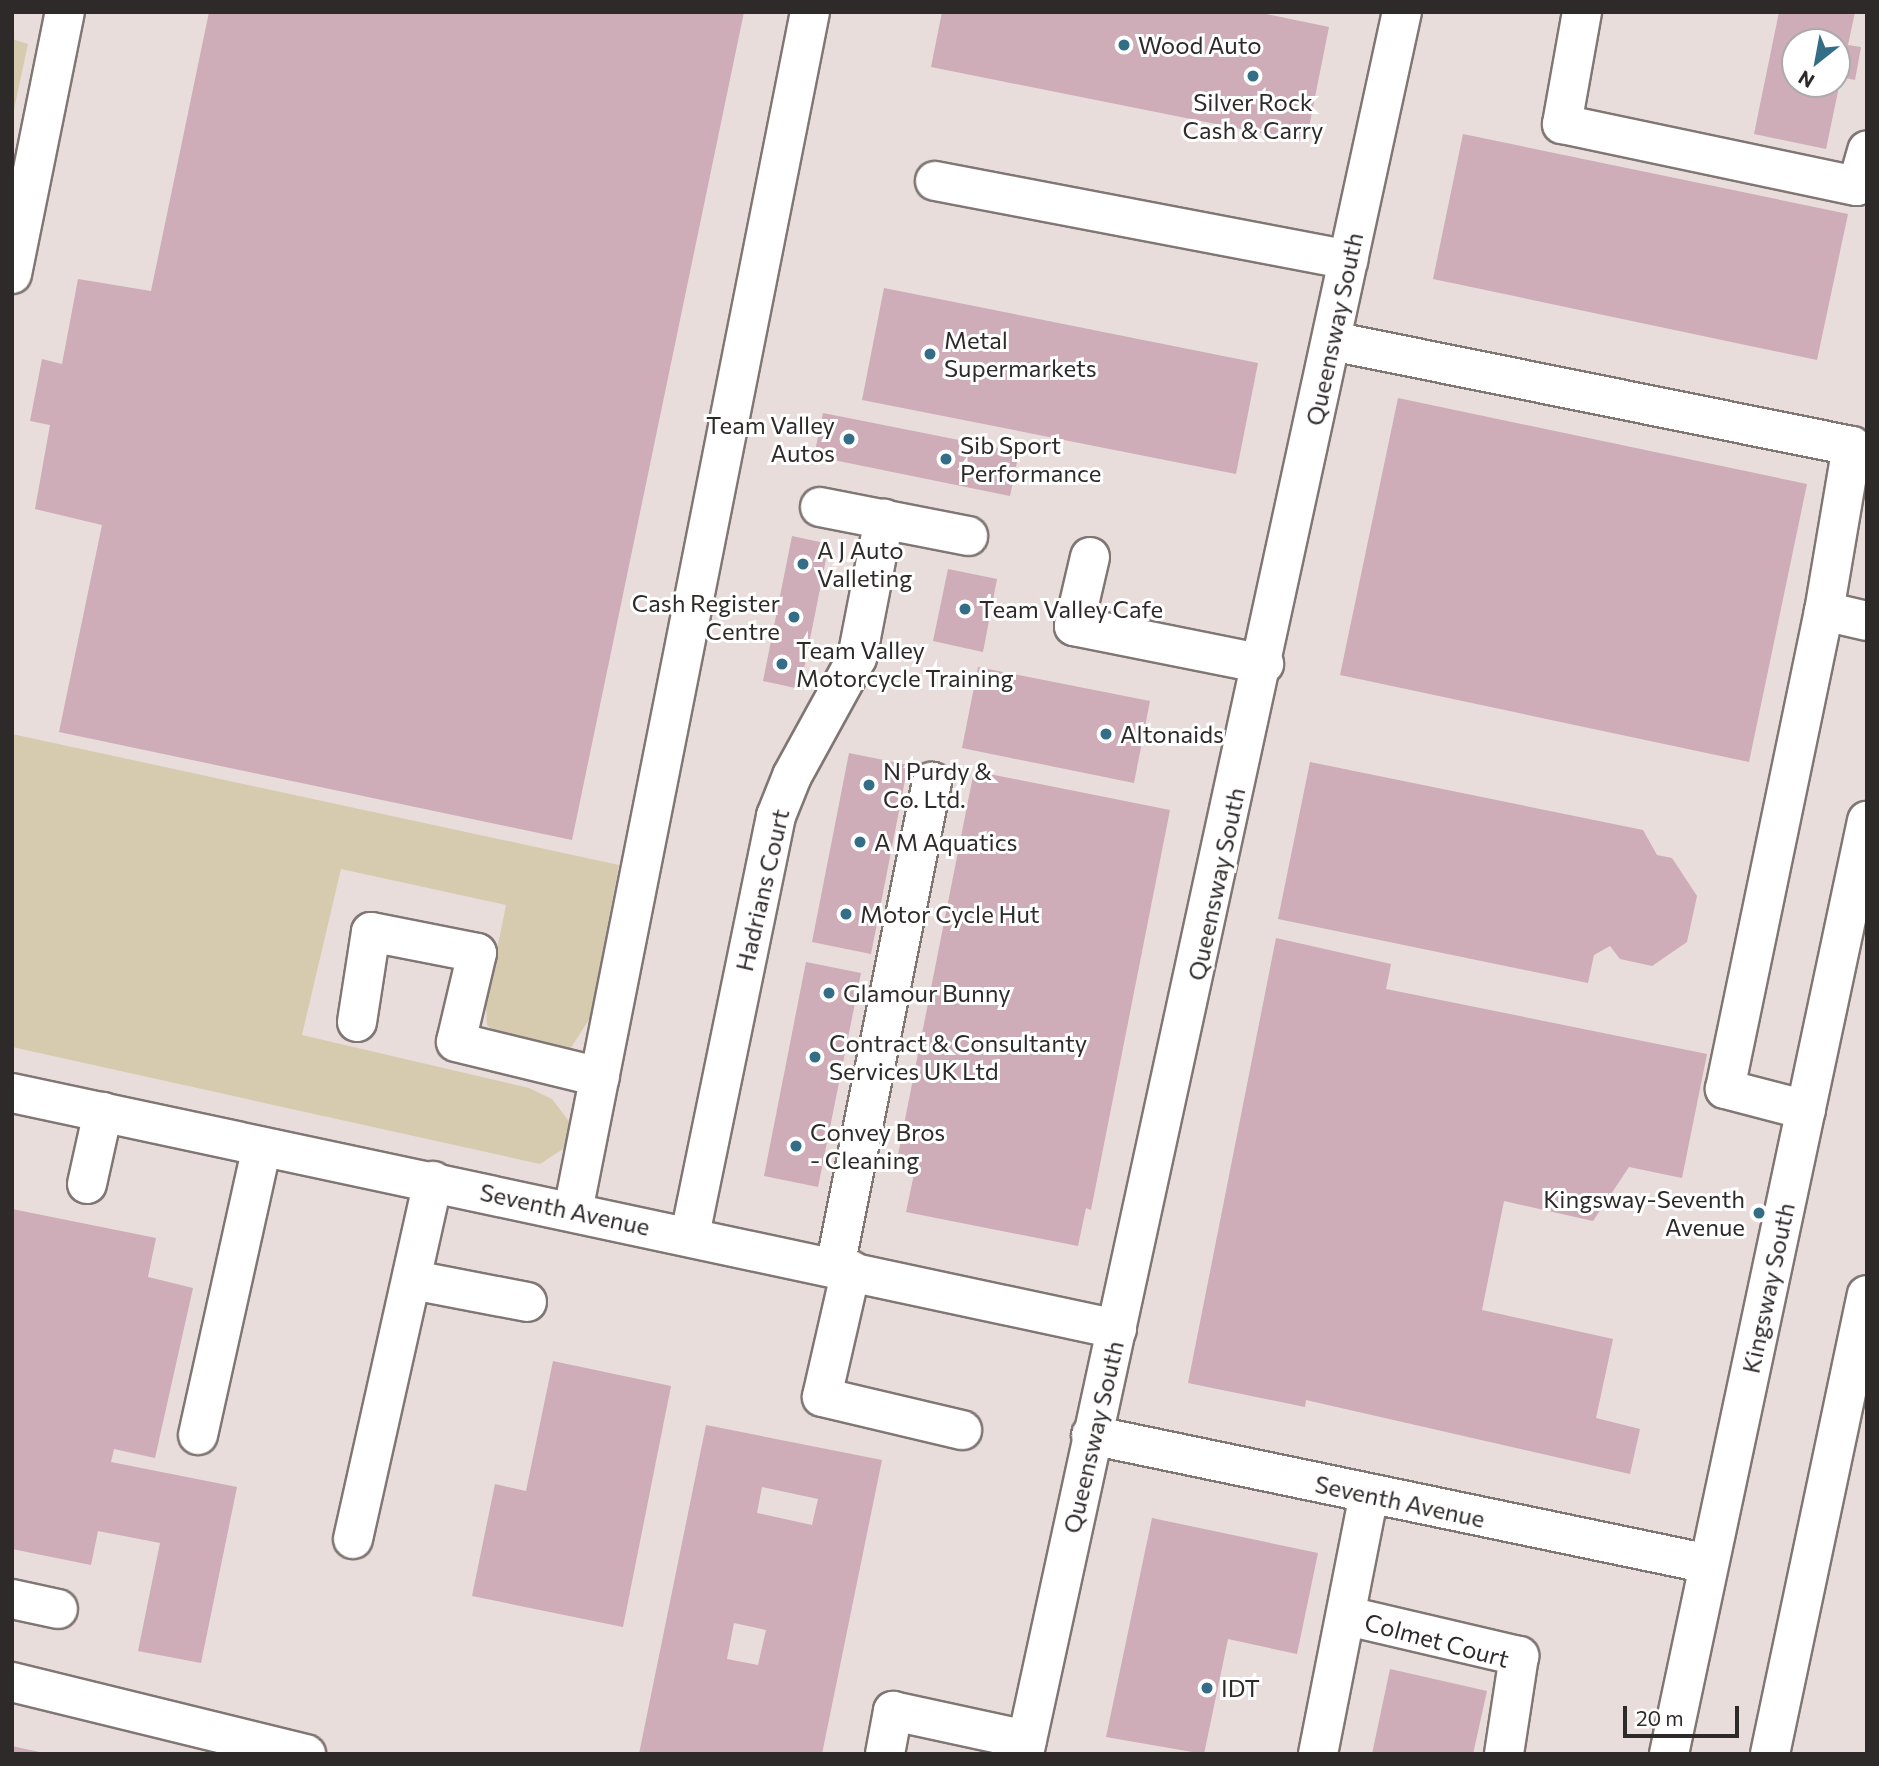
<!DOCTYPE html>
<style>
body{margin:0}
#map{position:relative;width:1879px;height:1766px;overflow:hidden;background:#e8dddb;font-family:Commissioner,sans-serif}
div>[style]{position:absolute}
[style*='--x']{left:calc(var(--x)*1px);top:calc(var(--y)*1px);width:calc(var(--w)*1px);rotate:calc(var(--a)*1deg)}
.green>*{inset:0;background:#d7cbaf}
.building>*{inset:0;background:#ceacb8}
.roads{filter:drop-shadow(2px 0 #807674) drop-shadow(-2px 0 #807674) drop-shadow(0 2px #807674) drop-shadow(0 -2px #807674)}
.minor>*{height:38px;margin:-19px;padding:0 19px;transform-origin:19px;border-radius:19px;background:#fff}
.dots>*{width:19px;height:19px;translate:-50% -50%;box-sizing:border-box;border:4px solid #fff;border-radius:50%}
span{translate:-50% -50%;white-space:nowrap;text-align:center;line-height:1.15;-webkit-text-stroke:6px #fff;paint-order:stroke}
.poi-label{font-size:24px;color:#2f2a2a}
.left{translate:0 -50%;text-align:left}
.right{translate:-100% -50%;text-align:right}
.street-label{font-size:24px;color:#2f2a2a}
.frame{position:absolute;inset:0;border:14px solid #2f2a2a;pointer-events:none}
.north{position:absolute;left:1781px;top:28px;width:70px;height:70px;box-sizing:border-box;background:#fff;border:2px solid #acaaaa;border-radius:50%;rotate:211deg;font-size:19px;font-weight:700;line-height:28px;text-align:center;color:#2f2a2a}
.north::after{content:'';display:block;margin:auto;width:24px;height:32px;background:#346d86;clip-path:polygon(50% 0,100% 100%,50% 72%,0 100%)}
.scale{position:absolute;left:1623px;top:1706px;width:116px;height:32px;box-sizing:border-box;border:4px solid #2f2a2a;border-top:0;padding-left:9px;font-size:21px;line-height:24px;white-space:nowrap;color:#2f2a2a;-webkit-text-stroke:5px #fff;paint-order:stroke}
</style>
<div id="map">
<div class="green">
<div style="clip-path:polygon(12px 39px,28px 44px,12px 119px)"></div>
<div style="clip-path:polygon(12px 734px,619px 865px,590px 1018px,567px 1054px,505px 1040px,487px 1025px,486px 1004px,506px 905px,341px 869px,302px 1035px,529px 1088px,552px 1099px,571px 1124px,563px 1149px,540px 1164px,12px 1047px)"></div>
</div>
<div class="building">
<div style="clip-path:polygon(209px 12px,744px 12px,572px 840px,59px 732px,102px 525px,35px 509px,50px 425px,30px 421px,42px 359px,62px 364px,78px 279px,151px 291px)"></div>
<div style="clip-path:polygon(942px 12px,1257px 12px,1329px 27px,1306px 142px,931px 67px)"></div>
<div style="clip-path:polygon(evenodd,1779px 12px,1855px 12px,1848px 45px,1861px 47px,1855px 80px,1841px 77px,1826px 149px,1754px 134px,1779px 12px,1795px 42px,1837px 42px,1837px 84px,1795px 84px,1795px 42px)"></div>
<div style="clip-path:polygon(1463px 134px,1848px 214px,1817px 360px,1433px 279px)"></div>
<div style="clip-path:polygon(884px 288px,1258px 363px,1236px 474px,862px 400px)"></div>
<div style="clip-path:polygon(1398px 398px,1807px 484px,1749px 762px,1340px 675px)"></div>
<div style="clip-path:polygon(823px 413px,1019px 452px,1010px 496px,814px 456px)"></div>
<div style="clip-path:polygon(792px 536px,829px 544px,800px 689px,763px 681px)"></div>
<div style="clip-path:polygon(948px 569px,997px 579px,983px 652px,933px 641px)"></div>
<div style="clip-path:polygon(978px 667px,1150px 701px,1134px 783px,962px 748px)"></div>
<div style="clip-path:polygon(849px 753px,908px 765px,871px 954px,812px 942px)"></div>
<div style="clip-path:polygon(1310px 762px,1643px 830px,1657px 855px,1672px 858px,1697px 896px,1687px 942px,1652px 966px,1620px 959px,1610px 946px,1594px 955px,1588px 983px,1278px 919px)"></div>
<div style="clip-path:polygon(974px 771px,1170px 810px,1091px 1210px,1086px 1208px,1078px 1246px,906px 1212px,914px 1174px,895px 1170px)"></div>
<div style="clip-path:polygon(1276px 938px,1391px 964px,1386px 989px,1707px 1054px,1682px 1178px,1629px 1167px,1593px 1221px,1504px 1201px,1482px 1310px,1613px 1339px,1596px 1418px,1640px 1429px,1630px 1474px,1306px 1400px,1305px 1407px,1188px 1383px)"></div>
<div style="clip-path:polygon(806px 962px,861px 973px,818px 1187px,764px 1176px)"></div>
<div style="clip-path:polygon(12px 1209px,156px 1238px,148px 1277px,193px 1288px,155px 1458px,114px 1449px,111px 1462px,237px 1487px,201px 1663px,138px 1651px,160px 1543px,98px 1531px,91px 1565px,12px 1549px)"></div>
<div style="clip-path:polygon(553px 1361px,671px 1386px,623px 1627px,472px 1596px,495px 1484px,526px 1491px)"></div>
<div style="clip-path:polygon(evenodd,706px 1425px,882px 1460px,822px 1754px,639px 1754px,706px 1425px,762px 1487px,818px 1499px,812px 1525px,757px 1513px,762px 1487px,706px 1425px,734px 1623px,766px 1630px,758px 1665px,727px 1659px,734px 1623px)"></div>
<div style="clip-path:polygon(1152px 1518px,1318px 1553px,1297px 1654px,1228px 1639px,1204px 1754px,1106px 1737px)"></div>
<div style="clip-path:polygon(1390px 1669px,1487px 1691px,1473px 1754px,1372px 1754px)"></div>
<div style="clip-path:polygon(12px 1746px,44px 1753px,44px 1754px,12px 1754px)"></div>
</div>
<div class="roads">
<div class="minor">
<div style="--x:1582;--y:12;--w:114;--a:100.1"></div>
<div style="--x:1562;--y:124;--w:301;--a:11.9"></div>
<div style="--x:1857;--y:186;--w:37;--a:-74"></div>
<div style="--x:935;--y:181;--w:421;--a:10.8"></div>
<div style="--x:12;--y:274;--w:267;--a:-78.6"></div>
<div style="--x:1332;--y:341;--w:530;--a:11.42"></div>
<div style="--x:1852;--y:446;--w:167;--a:99.6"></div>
<div style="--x:820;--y:507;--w:151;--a:11.1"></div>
<div style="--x:1090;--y:557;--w:71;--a:103.1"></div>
<div style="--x:1074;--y:626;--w:194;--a:11.3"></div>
<div style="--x:357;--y:1022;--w:91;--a:-81.2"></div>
<div style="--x:371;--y:932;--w:108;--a:11.2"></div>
<div style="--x:477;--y:953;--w:91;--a:103.3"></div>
<div style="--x:456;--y:1042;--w:148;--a:13.7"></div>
<div style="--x:12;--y:1093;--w:1130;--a:12.06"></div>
<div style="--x:1806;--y:1110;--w:84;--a:-165.5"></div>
<div style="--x:1725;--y:1089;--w:488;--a:-78.3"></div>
<div style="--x:1824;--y:611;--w:44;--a:13.1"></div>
<div style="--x:87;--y:1184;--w:74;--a:-77.5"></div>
<div style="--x:573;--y:1211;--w:1222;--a:-78.82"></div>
<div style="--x:690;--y:1235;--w:428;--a:-78.4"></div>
<div style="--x:776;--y:816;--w:43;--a:-68.2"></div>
<div style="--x:792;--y:776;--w:135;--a:-61.2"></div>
<div style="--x:857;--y:658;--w:142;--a:-79"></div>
<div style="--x:835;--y:1267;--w:495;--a:-78.7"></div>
<div style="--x:851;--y:1270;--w:130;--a:102.9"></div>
<div style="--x:822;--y:1397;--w:144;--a:13.3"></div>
<div style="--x:413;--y:1280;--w:116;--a:10.9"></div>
<div style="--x:198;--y:1435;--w:295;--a:-77.5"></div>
<div style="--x:1091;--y:1435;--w:631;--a:11.79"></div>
<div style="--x:353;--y:1539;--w:367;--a:-77.4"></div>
<div style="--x:12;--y:1599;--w:47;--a:12.3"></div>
<div style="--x:1348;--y:1616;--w:176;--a:13.2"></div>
<div style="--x:1519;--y:1656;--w:99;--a:98.7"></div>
<div style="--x:12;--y:1682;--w:303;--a:13.8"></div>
<div style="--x:885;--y:1754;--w:44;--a:-79.5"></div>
<div style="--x:893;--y:1711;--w:137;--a:12.2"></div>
<div style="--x:1024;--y:1754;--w:1783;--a:-77.76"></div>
<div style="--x:1318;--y:1754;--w:264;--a:-78.9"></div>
<div style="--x:1669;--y:1754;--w:954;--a:-78.02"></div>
<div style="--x:1770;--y:1754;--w:469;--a:-78.1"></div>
</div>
</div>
<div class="dots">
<div style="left:1124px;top:45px;background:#346d86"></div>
<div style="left:1253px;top:76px;background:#346d86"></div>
<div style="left:930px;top:354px;background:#346d86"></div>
<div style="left:849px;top:439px;background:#346d86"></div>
<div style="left:946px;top:459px;background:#346d86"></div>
<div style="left:803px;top:564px;background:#346d86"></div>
<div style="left:965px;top:609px;background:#346d86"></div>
<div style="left:794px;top:617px;background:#346d86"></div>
<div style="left:782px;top:664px;background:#346d86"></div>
<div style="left:1106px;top:734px;background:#346d86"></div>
<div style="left:869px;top:785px;background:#346d86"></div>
<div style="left:860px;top:842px;background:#346d86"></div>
<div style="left:846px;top:914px;background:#346d86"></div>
<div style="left:829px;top:993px;background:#346d86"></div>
<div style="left:815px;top:1057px;background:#346d86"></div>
<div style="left:796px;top:1146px;background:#346d86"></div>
<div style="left:1759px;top:1213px;background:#346d86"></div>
<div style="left:1207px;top:1688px;background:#346d86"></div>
</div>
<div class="poi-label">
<span class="left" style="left:1138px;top:45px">Wood Auto</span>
<span style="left:1253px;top:116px">Silver Rock<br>Cash &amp; Carry</span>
<span class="left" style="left:944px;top:354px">Metal<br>Supermarkets</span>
<span class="right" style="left:835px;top:439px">Team Valley<br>Autos</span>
<span class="left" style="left:960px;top:459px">Sib Sport<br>Performance</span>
<span class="left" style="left:817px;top:564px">A J Auto<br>Valleting</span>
<span class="right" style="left:780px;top:617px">Cash Register<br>Centre</span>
<span class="left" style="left:979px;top:609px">Team Valley Cafe</span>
<span class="left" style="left:796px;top:664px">Team Valley<br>Motorcycle Training</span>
<span class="left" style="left:1120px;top:734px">Altonaids</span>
<span class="left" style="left:883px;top:785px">N Purdy &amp;<br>Co. Ltd.</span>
<span class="left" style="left:874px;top:842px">A M Aquatics</span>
<span class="left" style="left:860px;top:914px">Motor Cycle Hut</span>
<span class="left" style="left:843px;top:993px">Glamour Bunny</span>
<span class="left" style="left:829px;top:1057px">Contract &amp; Consultanty<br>Services UK Ltd</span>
<span class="left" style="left:810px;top:1146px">Convey Bros<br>- Cleaning</span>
<span class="right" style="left:1745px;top:1213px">Kingsway-Seventh<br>Avenue</span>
<span class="left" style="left:1221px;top:1688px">IDT</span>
</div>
<div class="street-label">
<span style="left:1334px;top:329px;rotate:-78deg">Queensway South</span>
<span style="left:1216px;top:884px;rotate:-78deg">Queensway South</span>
<span style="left:762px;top:890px;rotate:-77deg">Hadrians Court</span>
<span style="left:565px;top:1209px;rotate:12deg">Seventh Avenue</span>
<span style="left:1768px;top:1288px;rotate:-78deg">Kingsway South</span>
<span style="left:1093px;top:1437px;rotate:-77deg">Queensway South</span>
<span style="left:1400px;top:1501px;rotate:12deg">Seventh Avenue</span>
<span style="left:1437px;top:1640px;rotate:15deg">Colmet Court</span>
</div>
<div class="frame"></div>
<div class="north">N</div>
<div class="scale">20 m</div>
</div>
